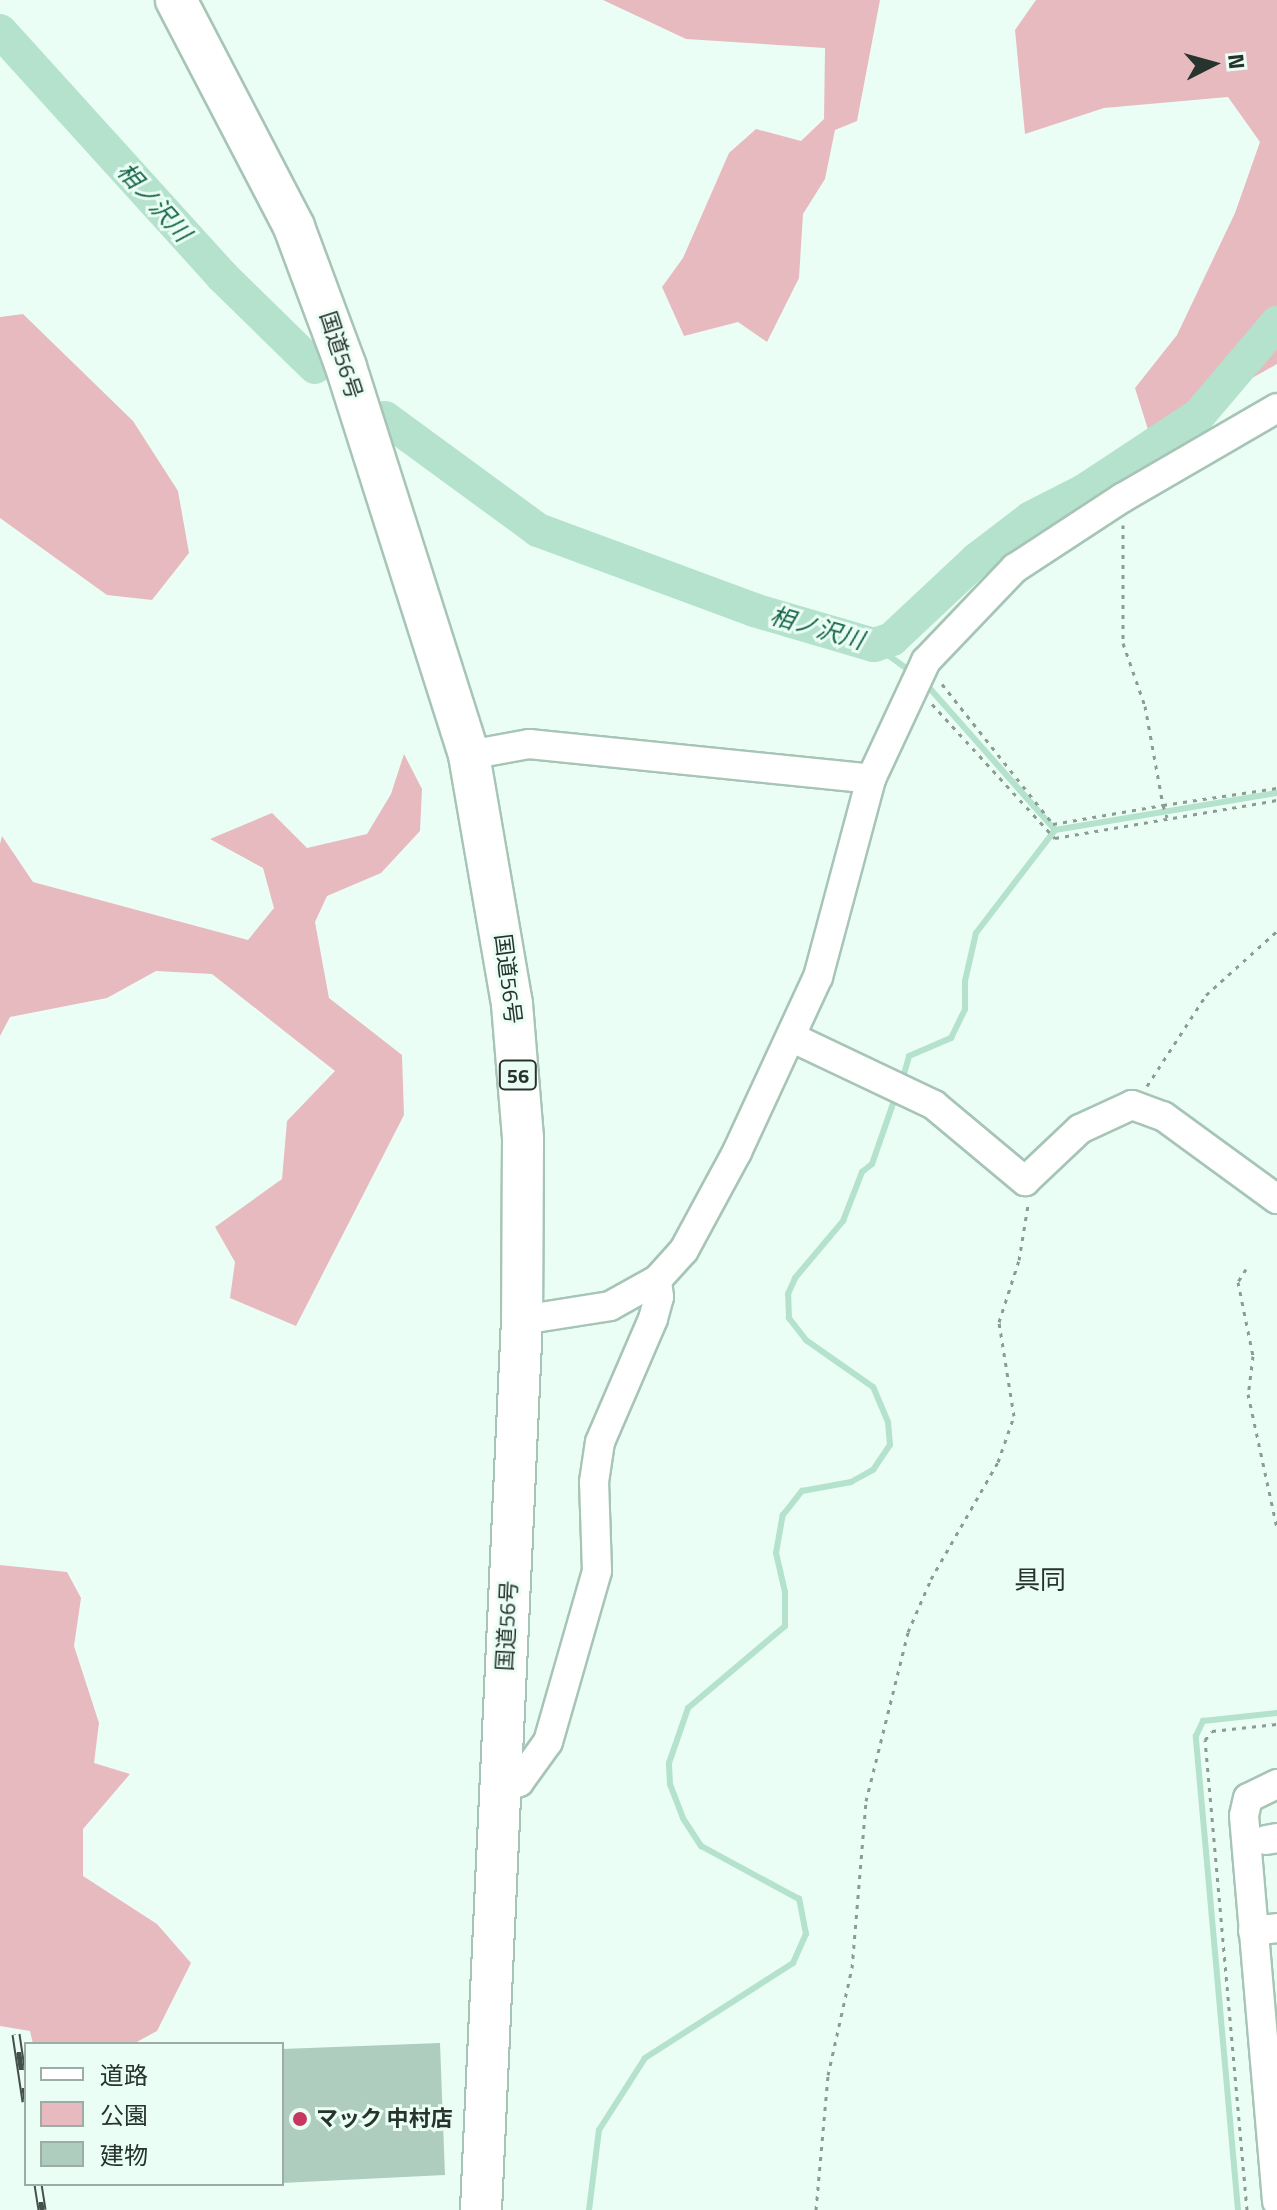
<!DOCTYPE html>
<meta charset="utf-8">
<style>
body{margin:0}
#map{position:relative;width:1277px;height:2210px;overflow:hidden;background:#ebfef5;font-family:"Titillium Web","Noto Sans JP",sans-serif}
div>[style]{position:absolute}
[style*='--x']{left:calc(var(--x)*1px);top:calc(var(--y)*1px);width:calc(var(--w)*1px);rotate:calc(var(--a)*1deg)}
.green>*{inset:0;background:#e7bac0}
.stream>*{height:6px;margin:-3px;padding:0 3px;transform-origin:3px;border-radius:3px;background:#b4e2cd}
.river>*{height:34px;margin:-17px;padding:0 17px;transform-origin:17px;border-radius:17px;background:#b4e2cd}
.building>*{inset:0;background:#afcdbf}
.path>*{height:3px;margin-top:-1.5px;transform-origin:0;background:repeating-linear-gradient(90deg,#8c9b94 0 4px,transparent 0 10px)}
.roads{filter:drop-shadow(2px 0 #a7c5b7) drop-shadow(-2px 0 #a7c5b7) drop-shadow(0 2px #a7c5b7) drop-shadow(0 -2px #a7c5b7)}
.minor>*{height:28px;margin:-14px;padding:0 14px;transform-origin:14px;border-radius:14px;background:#fff}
.highway>*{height:40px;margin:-20px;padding:0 20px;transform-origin:20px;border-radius:20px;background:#fff}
.rail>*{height:9px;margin-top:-4.5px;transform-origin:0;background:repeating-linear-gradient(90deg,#ebfef5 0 18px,#44514a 0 36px);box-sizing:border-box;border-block:2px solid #44514a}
.dots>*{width:22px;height:22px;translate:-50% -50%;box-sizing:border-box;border:4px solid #ebfef5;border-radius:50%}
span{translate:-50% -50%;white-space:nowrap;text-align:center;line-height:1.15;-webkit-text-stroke:6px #ebfef5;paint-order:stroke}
.shield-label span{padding:2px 6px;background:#ebfef5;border:2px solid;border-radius:6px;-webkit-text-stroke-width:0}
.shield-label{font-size:20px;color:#27332d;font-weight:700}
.street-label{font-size:22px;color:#27332d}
.poi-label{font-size:22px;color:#27332d;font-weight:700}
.left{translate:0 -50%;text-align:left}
.water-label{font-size:24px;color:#156348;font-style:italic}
.quarter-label{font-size:26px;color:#27332d}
.legend{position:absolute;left:24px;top:2042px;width:260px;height:144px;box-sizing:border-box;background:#ebfef5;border:2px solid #9dada5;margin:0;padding:10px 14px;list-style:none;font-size:24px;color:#27332d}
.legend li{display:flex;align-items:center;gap:16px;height:40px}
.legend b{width:40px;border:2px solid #9dada5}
.north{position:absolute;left:1173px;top:24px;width:80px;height:80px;-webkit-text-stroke:6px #ebfef5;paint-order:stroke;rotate:84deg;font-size:22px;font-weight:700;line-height:32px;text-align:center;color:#27332d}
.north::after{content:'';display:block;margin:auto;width:28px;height:36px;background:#27332d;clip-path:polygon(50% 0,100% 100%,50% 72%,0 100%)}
</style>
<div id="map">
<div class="green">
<div style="clip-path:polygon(603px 0,880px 0,857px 121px,835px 130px,825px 179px,803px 214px,799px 278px,767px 342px,738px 322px,684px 336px,662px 287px,683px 258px,729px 153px,756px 129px,801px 141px,824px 119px,825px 48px,686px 39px)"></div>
<div style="clip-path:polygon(1036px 0,1277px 0,1277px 364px,1150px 436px,1135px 388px,1177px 335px,1235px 213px,1260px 142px,1228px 97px,1104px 108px,1025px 134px,1015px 30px)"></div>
<div style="clip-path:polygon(23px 314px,133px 421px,178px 491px,189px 553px,152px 600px,107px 595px,0 518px,0 317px)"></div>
<div style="clip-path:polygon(404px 754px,422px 789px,420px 831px,381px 873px,327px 896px,315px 922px,329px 998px,402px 1055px,404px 1115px,296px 1326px,230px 1298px,235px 1262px,215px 1227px,282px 1179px,287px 1121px,335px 1071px,212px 974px,156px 971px,107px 998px,10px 1017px,0 1036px,0 844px,2px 836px,33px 882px,248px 940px,274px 908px,263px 868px,210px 839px,272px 813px,307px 848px,367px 834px,391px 794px)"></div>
<div style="clip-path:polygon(0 1565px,67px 1572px,81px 1598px,74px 1646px,99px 1723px,94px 1763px,130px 1774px,83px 1829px,83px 1876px,157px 1924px,191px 1963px,157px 2031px,133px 2044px,33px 2044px,30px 2031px,0 2026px)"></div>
</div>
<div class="stream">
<div style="--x:874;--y:645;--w:48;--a:35.7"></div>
<div style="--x:925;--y:683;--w:196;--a:48.5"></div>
<div style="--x:902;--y:1081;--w:26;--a:-74"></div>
<div style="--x:909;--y:1056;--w:46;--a:-23.2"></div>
<div style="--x:951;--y:1038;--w:32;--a:-64"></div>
<div style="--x:965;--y:1009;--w:28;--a:-90"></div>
<div style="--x:965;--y:981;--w:49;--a:-77.1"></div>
<div style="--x:976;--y:933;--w:130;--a:-52.5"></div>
<div style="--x:1055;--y:830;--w:225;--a:-9.5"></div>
<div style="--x:589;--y:2210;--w:81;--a:-82.9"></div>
<div style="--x:599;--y:2130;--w:85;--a:-57.4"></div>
<div style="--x:645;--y:2058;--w:176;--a:-32.7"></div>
<div style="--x:793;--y:1963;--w:32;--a:-66"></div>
<div style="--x:806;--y:1934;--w:36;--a:-101"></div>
<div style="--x:799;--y:1899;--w:111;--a:-151.6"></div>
<div style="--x:701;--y:1846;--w:33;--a:-123"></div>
<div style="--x:683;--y:1818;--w:36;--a:-111"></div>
<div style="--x:670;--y:1784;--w:21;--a:-93"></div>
<div style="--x:669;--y:1763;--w:58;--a:-70.9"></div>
<div style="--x:688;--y:1708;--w:127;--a:-40.2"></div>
<div style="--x:785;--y:1626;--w:34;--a:-90"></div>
<div style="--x:785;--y:1592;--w:40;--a:-103"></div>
<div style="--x:776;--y:1553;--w:39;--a:-80"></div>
<div style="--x:783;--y:1515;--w:31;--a:-52"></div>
<div style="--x:802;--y:1491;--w:50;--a:-10.4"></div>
<div style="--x:851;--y:1482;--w:25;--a:-29"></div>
<div style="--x:873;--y:1470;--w:30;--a:-56"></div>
<div style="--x:890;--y:1445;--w:23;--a:-95"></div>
<div style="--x:888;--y:1422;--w:38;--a:-113"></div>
<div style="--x:873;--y:1387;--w:82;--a:-145"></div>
<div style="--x:806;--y:1340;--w:28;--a:-128"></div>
<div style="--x:789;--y:1318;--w:24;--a:-92"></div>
<div style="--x:788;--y:1294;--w:17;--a:-66"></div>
<div style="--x:795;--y:1278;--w:75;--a:-49.9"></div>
<div style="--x:843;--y:1221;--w:53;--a:-68.8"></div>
<div style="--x:862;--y:1172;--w:13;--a:-39"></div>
<div style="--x:872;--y:1164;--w:73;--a:-70.8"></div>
<div style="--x:1238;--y:2210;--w:476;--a:-95.1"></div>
<div style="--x:1196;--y:1736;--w:17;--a:-65"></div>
<div style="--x:1203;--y:1721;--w:74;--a:-6.2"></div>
</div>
<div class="river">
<div style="--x:0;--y:31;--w:331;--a:47.8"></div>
<div style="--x:222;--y:276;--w:130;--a:44.4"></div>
<div style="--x:385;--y:418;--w:190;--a:36.2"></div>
<div style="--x:538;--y:530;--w:230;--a:20.3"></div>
<div style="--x:754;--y:610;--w:125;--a:16.3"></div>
<div style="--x:874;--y:645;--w:19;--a:-18"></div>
<div style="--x:892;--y:639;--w:115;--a:-43.2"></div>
<div style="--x:976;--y:560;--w:69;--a:-37.4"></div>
<div style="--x:1031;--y:518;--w:59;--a:-27"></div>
<div style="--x:1084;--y:491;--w:138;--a:-33.5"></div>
<div style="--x:1199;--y:415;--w:121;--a:-49.7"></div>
</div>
<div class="building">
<div style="clip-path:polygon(440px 2043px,445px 2175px,282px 2183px,282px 2049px)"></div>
</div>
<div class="path">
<div style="--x:1123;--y:525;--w:118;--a:90"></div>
<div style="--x:1123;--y:643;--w:67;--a:70.8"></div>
<div style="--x:1145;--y:706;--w:101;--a:79.7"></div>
<div style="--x:1163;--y:805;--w:115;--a:-8.5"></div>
<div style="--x:942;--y:684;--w:179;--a:51.6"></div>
<div style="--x:1053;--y:824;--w:112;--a:-9.8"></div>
<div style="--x:1163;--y:805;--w:13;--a:72"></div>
<div style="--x:932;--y:704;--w:182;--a:47.5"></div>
<div style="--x:1055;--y:838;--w:225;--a:-9.7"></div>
<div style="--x:1147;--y:1086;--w:108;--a:-57"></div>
<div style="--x:1206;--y:995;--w:96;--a:-42"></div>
<div style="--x:1246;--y:1269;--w:15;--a:122"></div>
<div style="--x:1238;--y:1282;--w:76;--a:78.5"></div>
<div style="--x:1253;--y:1356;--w:38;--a:97"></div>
<div style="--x:1248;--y:1394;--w:137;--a:77.8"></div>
<div style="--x:816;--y:2210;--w:136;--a:-84.9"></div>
<div style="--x:828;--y:2075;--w:110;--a:-77.4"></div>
<div style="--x:852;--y:1968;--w:168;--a:-85.2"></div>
<div style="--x:866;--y:1801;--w:174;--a:-76"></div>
<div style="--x:908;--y:1632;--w:58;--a:-66.5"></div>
<div style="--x:931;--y:1579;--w:135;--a:-60.2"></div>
<div style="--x:998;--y:1462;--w:49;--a:-70.8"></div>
<div style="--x:1014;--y:1416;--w:95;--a:-99.1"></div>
<div style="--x:999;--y:1322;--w:65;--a:-72.1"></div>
<div style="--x:1019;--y:1260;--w:56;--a:-80.7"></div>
<div style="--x:1247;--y:2210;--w:472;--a:-95.1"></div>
<div style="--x:1205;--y:1740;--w:11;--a:-52"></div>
<div style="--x:1212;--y:1731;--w:65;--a:-6.1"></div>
</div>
<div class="roads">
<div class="minor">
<div style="--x:469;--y:755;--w:61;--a:-10.4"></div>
<div style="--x:529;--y:744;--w:344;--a:5.8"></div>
<div style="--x:793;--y:1038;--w:156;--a:25.4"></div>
<div style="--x:934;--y:1105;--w:119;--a:39.9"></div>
<div style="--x:1025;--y:1181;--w:76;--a:-43.4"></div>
<div style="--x:1080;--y:1129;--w:57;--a:-24.8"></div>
<div style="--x:1132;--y:1105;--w:33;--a:20"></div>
<div style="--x:1163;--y:1116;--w:141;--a:36.1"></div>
<div style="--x:522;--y:1320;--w:89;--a:-9"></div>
<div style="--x:610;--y:1306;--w:54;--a:-29"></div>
<div style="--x:657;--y:1280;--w:40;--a:-48"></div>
<div style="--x:684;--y:1250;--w:111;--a:-61.6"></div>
<div style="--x:737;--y:1152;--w:193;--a:-65.2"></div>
<div style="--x:818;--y:977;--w:205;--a:-75"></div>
<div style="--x:871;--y:779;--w:130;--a:-65"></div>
<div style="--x:926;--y:661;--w:129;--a:-46.3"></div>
<div style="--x:1015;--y:568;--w:128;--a:-33.2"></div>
<div style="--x:1122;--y:498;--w:179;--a:-30.1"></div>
<div style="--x:1277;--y:1784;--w:32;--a:154"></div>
<div style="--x:1248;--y:1798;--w:18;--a:103"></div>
<div style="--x:1244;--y:1816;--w:387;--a:85.1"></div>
<div style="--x:499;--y:1790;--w:22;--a:-22"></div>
<div style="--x:519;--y:1782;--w:49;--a:-54.1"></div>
<div style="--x:548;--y:1742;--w:178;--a:-74"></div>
<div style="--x:597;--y:1571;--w:89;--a:-91.9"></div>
<div style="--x:594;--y:1482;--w:40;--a:-81.5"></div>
<div style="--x:600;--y:1442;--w:134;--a:-66.7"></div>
<div style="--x:653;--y:1319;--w:23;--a:-75"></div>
<div style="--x:659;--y:1297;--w:17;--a:-97"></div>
<div style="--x:1266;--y:1840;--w:11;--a:-10"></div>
<div style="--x:1253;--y:1931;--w:24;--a:-7"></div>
</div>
<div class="highway">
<div style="--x:176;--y:0;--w:256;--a:62.5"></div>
<div style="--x:294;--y:227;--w:149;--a:69.6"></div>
<div style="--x:346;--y:367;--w:407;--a:72.4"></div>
<div style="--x:469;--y:755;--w:253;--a:80.2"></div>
<div style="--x:512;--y:1004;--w:135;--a:85.3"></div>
<div style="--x:523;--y:1139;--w:181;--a:90.3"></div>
<div style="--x:522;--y:1320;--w:891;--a:92.64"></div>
</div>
</div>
<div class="rail">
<div style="--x:16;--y:2034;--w:68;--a:81.5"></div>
<div style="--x:38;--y:2184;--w:26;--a:81"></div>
</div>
<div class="dots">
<div style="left:300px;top:2119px;background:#c73860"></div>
</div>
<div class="shield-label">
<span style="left:518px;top:1075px">56</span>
</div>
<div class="street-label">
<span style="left:341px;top:355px;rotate:72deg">国道56号</span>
<span style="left:508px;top:979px;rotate:83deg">国道56号</span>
<span style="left:507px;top:1626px;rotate:-87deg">国道56号</span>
</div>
<div class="poi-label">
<span class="left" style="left:316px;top:2119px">マック 中村店</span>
</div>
<div class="water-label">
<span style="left:154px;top:202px;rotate:48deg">相ノ沢川</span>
<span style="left:817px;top:628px;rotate:16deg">相ノ沢川</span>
</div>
<div class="quarter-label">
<span style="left:1040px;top:1580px">具同</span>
</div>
<ul class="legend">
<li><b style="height:10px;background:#fff"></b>道路</li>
<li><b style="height:22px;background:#e7bac0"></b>公園</li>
<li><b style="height:22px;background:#afcdbf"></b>建物</li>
</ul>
<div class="north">N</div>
</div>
